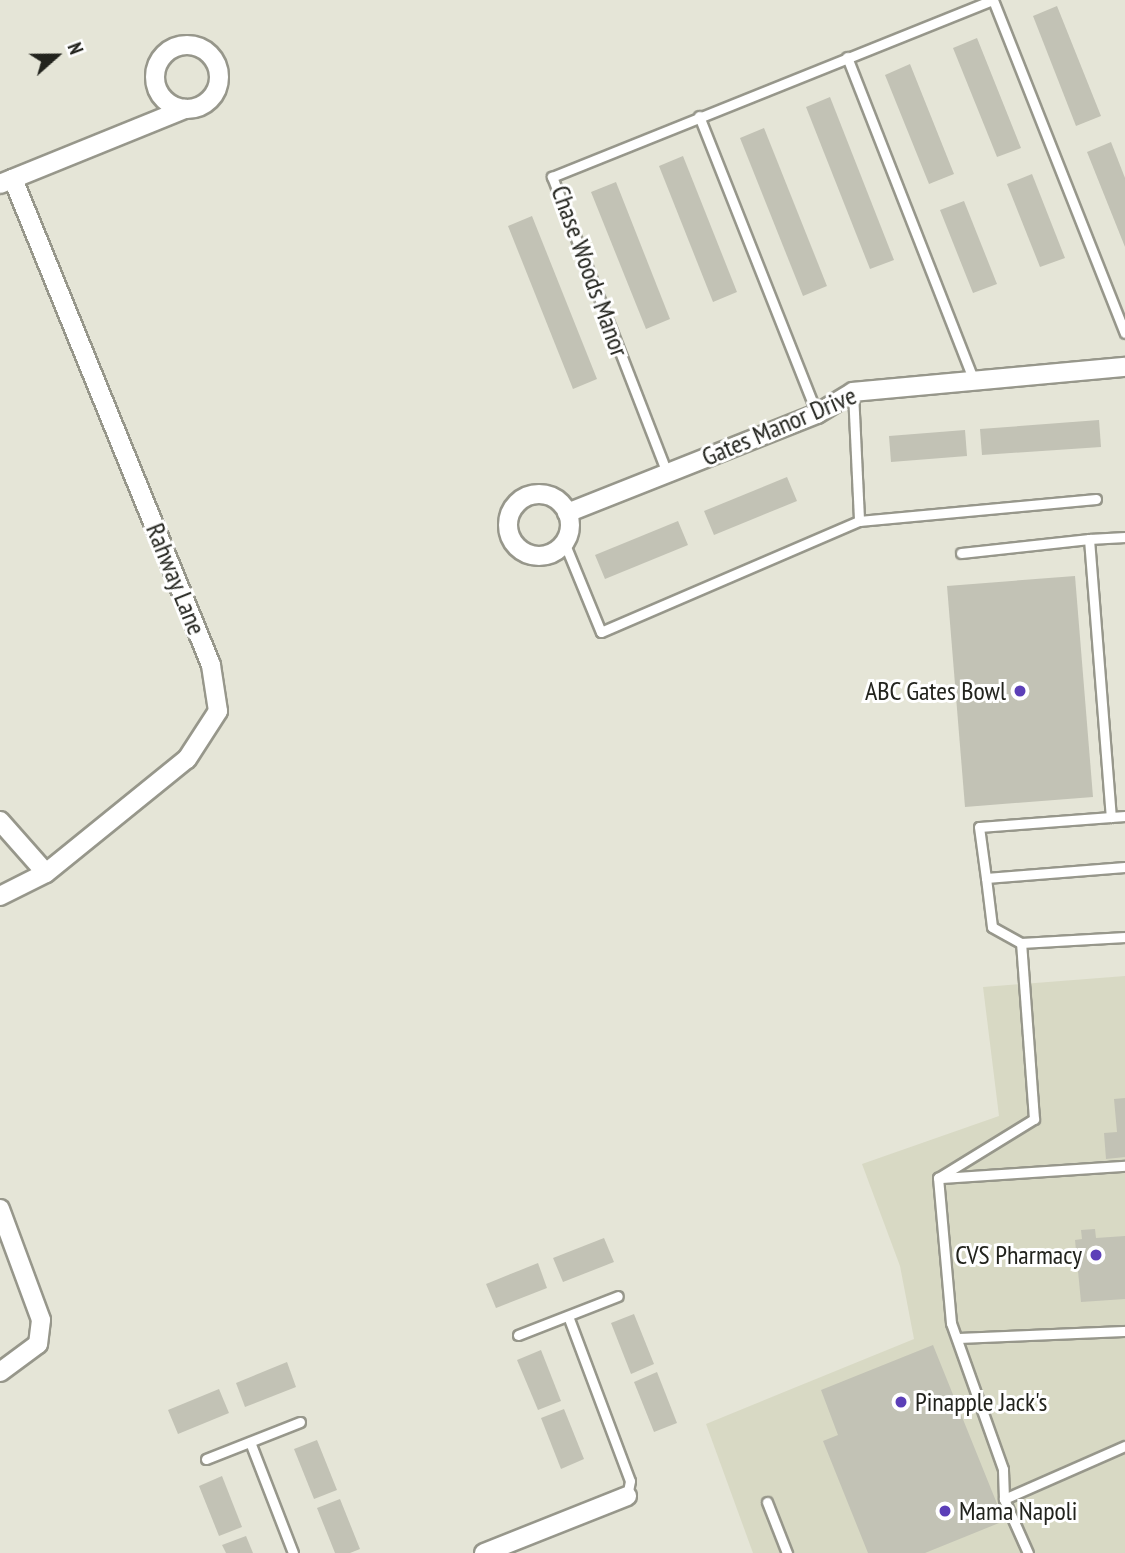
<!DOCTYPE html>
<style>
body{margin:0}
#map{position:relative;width:1125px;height:1553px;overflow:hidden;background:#e5e5d7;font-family:"PT Sans Narrow",sans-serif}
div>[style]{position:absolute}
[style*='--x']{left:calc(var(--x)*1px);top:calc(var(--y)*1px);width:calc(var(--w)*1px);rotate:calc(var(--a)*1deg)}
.built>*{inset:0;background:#d8d9c4}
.building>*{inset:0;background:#c2c2b5}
.roads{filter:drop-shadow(2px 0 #97978b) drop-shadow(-2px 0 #97978b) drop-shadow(0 2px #97978b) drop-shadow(0 -2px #97978b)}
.service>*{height:9px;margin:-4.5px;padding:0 4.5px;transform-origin:4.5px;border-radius:4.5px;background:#fff}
.minor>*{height:18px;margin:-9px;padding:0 9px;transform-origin:9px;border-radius:9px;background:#fff}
.minor>.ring{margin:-9px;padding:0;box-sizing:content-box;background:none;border:18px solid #fff;border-radius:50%}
.dots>*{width:19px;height:19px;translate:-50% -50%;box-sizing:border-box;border:4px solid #fff;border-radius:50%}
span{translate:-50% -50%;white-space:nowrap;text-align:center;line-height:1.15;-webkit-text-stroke:6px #fff;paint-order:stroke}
.street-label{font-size:26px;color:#22231d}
.poi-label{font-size:26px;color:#22231d}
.right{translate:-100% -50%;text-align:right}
.left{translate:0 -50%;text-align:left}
.north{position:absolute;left:21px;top:21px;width:70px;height:70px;-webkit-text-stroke:5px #fff;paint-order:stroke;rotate:69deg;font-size:19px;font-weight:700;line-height:28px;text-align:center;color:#22231d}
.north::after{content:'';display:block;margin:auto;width:24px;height:32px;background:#22231d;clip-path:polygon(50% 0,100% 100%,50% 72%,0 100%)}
</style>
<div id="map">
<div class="built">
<div style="clip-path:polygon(1125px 976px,1125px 1553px,753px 1553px,706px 1424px,914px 1339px,900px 1266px,862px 1164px,999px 1116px,983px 987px)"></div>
</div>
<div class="building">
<div style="clip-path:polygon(1057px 6px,1101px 116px,1076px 126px,1033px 16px)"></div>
<div style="clip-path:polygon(977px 38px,1021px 148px,997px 157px,953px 48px)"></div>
<div style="clip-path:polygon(910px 64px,954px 174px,929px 184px,885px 75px)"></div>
<div style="clip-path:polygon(830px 97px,894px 260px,870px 269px,806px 107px)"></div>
<div style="clip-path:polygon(764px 128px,827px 286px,803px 296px,740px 138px)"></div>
<div style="clip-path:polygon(1111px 142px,1125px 178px,1125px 247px,1087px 152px)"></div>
<div style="clip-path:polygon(683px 156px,737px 292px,713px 302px,659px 166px)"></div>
<div style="clip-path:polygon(1032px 174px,1065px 258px,1040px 267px,1007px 184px)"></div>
<div style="clip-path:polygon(616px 182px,670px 319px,646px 329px,591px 192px)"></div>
<div style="clip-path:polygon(964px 201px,997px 284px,973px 293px,940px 210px)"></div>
<div style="clip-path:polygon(532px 216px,597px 379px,573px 389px,508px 226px)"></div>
<div style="clip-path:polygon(1099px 420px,1101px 447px,982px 455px,980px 429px)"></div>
<div style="clip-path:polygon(965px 430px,967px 456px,891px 462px,889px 436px)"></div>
<div style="clip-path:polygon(787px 477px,797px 501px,714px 535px,704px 511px)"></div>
<div style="clip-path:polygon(678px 521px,688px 545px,605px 579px,595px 555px)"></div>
<div style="clip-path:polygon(1075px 576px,1093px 797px,965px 807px,947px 586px)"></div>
<div style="clip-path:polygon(1125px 1098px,1125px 1157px,1106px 1159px,1104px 1133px,1117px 1132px,1114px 1099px)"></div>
<div style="clip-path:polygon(1095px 1229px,1096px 1238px,1125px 1236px,1125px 1299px,1081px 1302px,1075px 1240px,1082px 1239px,1081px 1230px)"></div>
<div style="clip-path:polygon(604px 1238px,614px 1262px,563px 1282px,553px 1258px)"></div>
<div style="clip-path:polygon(538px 1263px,547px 1288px,496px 1308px,486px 1284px)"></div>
<div style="clip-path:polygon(634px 1314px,654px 1364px,631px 1374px,611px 1323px)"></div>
<div style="clip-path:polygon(933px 1345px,1004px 1521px,925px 1553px,868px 1553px,823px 1441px,838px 1435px,821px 1390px)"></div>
<div style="clip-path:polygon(541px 1350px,561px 1401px,538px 1410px,517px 1360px)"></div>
<div style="clip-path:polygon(287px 1362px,296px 1387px,245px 1407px,236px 1383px)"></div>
<div style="clip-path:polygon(657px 1372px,677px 1423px,654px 1432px,634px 1382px)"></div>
<div style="clip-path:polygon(219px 1389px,229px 1413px,178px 1434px,168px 1410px)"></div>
<div style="clip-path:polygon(564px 1409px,584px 1459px,561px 1469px,541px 1418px)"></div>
<div style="clip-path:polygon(317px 1440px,337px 1490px,314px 1499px,294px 1449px)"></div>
<div style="clip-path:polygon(222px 1476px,242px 1527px,219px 1536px,199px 1486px)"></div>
<div style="clip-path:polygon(340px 1499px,360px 1549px,350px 1553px,335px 1553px,317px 1508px)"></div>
<div style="clip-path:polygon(246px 1536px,253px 1553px,226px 1553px,222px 1545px)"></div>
</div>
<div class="roads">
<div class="service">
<div style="--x:993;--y:0;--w:358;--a:68.4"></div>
<div style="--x:847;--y:57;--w:346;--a:68.6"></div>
<div style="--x:699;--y:116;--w:321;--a:68.4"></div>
<div style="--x:853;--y:392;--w:129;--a:87.3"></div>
<div style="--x:859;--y:521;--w:238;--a:-5.3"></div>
<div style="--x:667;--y:473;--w:318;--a:-111.2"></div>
<div style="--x:552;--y:177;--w:474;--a:-21.9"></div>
<div style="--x:1125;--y:537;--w:36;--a:177"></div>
<div style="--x:1089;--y:539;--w:279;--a:85.5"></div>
<div style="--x:1111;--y:817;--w:14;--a:-4"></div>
<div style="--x:564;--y:542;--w:97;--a:67.7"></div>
<div style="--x:601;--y:632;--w:281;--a:-23.3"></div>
<div style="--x:961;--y:553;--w:129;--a:-6.2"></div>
<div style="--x:1111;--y:817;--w:132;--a:175.7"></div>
<div style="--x:979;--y:827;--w:51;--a:82.2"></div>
<div style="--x:986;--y:878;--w:139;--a:-4.5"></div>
<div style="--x:986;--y:878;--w:49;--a:83"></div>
<div style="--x:992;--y:927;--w:33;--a:29"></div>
<div style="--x:942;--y:1178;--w:183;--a:-3.8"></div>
<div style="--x:568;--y:1316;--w:176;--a:69.4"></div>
<div style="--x:630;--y:1481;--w:15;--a:101"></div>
<div style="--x:518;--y:1335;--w:107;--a:-21.3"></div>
<div style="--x:957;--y:1338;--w:168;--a:-2.4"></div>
<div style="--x:250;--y:1442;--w:119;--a:68.8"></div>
<div style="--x:206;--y:1459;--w:101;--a:-21.5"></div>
<div style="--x:1004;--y:1499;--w:30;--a:-92"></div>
<div style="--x:1003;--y:1469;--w:155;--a:-109.6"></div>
<div style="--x:951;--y:1323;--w:146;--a:-95.1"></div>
<div style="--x:938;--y:1178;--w:113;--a:-31.6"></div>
<div style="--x:1034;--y:1119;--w:176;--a:-94.2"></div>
<div style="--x:1021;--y:943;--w:104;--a:-3.3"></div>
<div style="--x:767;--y:1502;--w:55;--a:68.6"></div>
<div style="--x:1028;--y:1553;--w:59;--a:-114"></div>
<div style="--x:1004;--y:1499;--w:132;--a:-23.7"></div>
</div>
<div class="minor">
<div class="ring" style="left:155px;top:45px;width:46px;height:46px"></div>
<div style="--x:0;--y:184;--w:200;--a:-22.1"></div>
<div class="ring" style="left:508px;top:494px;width:44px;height:44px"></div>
<div style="--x:567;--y:513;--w:269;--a:-21.6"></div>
<div style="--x:817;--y:414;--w:42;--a:-31.4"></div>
<div style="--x:853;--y:392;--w:273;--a:-5.3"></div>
<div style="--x:0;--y:821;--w:69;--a:48.5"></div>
<div style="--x:0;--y:896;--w:51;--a:-26.6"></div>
<div style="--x:46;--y:873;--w:181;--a:-39"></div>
<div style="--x:187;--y:759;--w:57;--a:-57.1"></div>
<div style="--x:218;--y:711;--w:47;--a:-98.7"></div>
<div style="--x:211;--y:665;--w:525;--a:-112.17"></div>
<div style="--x:0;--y:1209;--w:118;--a:69.7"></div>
<div style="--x:41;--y:1320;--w:24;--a:97"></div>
<div style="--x:38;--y:1344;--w:47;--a:143.6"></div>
<div style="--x:484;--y:1553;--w:154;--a:-21.7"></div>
</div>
</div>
<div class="dots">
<div style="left:1020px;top:691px;background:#5c3fb8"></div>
<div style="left:1096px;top:1255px;background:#5c3fb8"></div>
<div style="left:901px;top:1402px;background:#5c3fb8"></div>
<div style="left:945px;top:1511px;background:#5c3fb8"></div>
</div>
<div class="street-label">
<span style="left:590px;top:271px;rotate:70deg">Chase Woods Manor</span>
<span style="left:779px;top:426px;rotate:-23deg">Gates Manor Drive</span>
<span style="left:176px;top:579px;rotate:68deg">Rahway Lane</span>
</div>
<div class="poi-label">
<span class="right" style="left:1006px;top:691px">ABC Gates Bowl</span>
<span class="right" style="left:1082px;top:1255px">CVS Pharmacy</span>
<span class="left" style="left:915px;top:1402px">Pinapple Jack's</span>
<span class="left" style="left:959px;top:1511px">Mama Napoli</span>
</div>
<div class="north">N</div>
</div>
